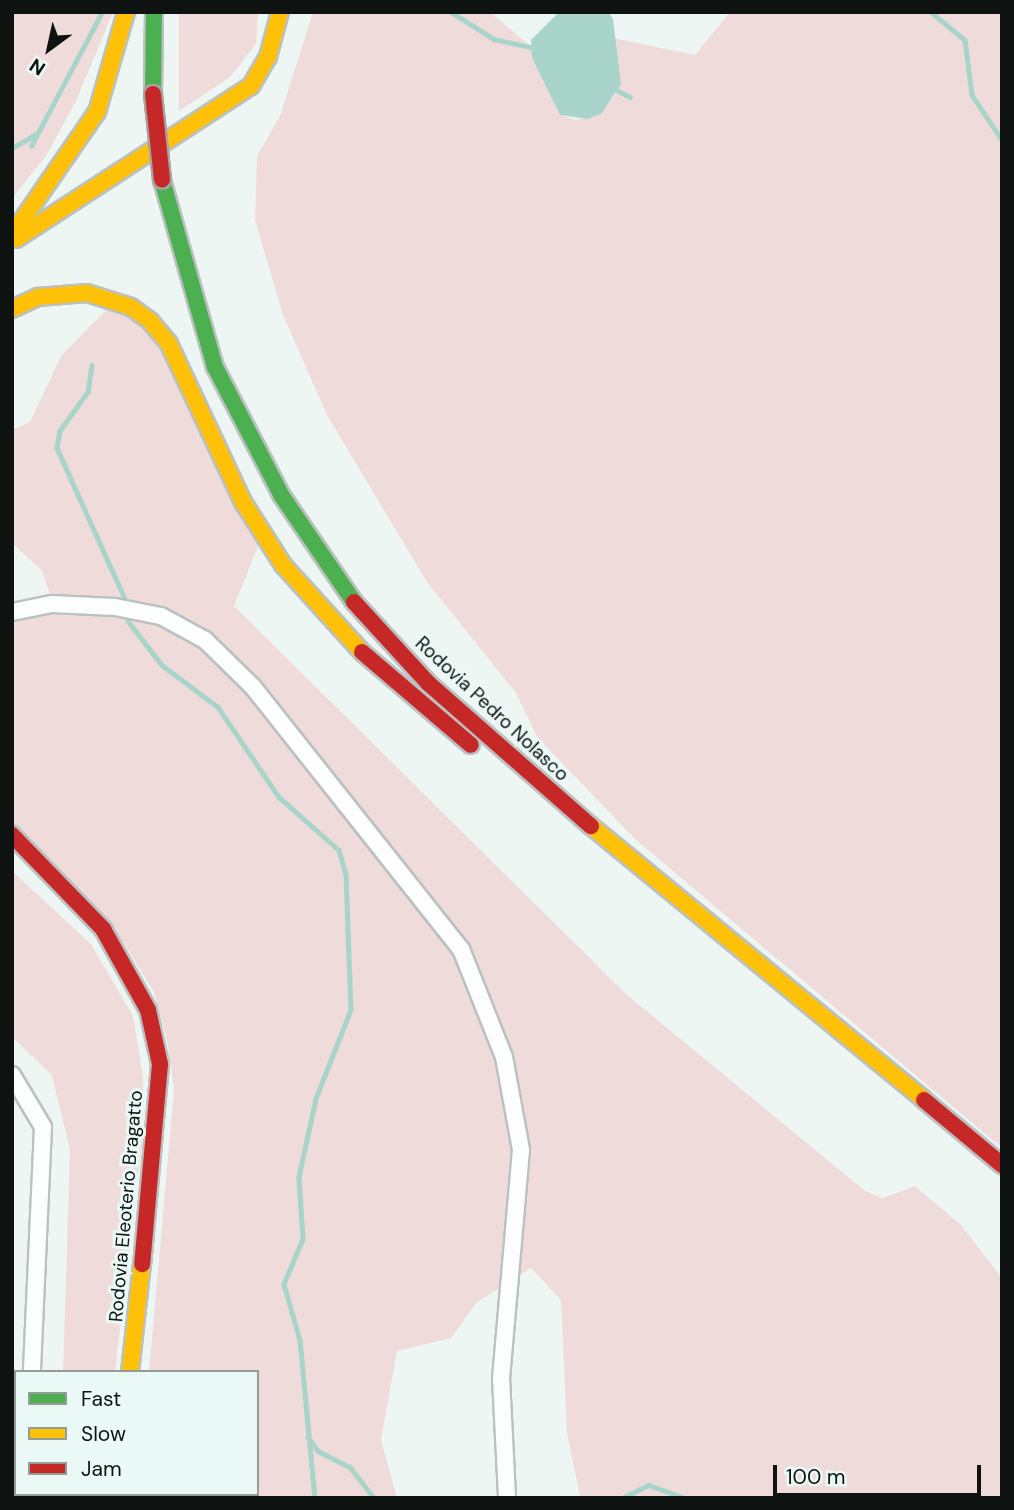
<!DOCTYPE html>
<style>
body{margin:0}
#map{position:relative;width:1014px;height:1510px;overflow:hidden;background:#eef6f4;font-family:"DM Sans",sans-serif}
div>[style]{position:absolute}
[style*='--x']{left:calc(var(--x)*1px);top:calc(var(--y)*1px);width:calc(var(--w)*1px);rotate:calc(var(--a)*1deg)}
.green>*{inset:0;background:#f0dbdb}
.water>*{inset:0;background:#a8d4c9}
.stream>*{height:4.5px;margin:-2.25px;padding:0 2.25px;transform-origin:2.25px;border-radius:2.25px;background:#a8d4c9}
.roads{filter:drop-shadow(2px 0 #bbc1c0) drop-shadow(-2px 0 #bbc1c0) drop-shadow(0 2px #bbc1c0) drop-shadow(0 -2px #bbc1c0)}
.street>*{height:16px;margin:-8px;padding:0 8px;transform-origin:8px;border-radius:8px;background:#fcfefd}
.fast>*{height:16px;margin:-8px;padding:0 8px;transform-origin:8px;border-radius:8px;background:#4caf50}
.slow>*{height:16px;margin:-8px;padding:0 8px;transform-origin:8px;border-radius:8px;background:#ffc107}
.jam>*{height:16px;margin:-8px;padding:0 8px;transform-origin:8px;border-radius:8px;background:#c62828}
.bridges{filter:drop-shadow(2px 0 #a9a3a3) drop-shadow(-2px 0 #a9a3a3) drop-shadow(0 2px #a9a3a3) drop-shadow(0 -2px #a9a3a3)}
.jam-bridge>*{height:16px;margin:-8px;padding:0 8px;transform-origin:8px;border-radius:8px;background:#c62828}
span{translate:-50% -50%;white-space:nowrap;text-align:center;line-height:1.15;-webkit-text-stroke:6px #eaf9f5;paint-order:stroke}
.street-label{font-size:19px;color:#0e1312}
.frame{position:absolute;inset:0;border:14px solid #0e1312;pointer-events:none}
.legend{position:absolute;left:14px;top:1370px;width:245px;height:126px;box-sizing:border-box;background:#eaf9f5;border:2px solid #929d9a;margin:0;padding:9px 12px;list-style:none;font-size:21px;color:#0e1312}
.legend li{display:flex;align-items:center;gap:14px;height:35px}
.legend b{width:35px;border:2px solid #929d9a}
.north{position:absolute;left:14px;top:14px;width:70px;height:70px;-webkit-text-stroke:5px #eaf9f5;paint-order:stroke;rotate:213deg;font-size:19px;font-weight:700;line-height:28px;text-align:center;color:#0e1312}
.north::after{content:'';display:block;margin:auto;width:24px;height:32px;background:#0e1312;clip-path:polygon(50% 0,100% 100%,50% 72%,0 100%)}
.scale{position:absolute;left:773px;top:1465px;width:208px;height:32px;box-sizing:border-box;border:4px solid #0e1312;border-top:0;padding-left:9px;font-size:21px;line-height:24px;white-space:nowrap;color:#0e1312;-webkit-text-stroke:5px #eaf9f5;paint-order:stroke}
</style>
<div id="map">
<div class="green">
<div style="clip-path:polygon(12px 12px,113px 12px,76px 101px,46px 156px,12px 198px)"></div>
<div style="clip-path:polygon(179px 12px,258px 12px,256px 44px,230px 77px,179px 111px)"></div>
<div style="clip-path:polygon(313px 12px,490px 12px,530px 46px,560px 115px,576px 120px,602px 113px,616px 93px,613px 38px,695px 55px,730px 12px,1002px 12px,1002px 1148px,636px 840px,537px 737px,516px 693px,427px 582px,327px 415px,283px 315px,255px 220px,257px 156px,280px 116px)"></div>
<div style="clip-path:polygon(118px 298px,168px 347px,261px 539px,234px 606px,627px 995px,865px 1191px,883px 1198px,915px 1186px,961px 1225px,1002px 1278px,1002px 1498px,580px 1496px,567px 1433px,561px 1300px,531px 1268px,477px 1302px,451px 1338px,397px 1351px,381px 1440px,397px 1498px,135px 1498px,257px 1494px,257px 1372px,149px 1372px,174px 1089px,167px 1041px,154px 992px,123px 942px,12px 833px,12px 617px,51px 598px,42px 571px,12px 543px,12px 430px,30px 422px,61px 356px)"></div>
<div style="clip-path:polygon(12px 871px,91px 944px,133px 1016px,143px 1077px,142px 1142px,115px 1372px,63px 1372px,70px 1150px,52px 1075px,12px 1037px)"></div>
</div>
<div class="water">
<div style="clip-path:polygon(559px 12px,608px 12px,613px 19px,621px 84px,602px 113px,588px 119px,560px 115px,532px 58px,531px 40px)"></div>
</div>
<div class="stream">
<div style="--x:451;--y:12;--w:51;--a:32.1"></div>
<div style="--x:494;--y:39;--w:42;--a:12.4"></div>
<div style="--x:931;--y:12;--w:44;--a:39.5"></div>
<div style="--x:965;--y:40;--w:55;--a:82.7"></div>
<div style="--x:972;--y:95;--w:54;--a:56.3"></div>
<div style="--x:615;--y:89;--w:17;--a:28"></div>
<div style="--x:31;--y:146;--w:152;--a:-62.1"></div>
<div style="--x:12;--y:148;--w:28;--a:-30"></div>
<div style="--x:92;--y:365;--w:27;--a:98"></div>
<div style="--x:88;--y:392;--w:48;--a:125.7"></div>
<div style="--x:60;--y:431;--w:17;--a:100"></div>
<div style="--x:57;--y:448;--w:168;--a:65.7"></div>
<div style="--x:128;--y:621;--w:56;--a:52.3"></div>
<div style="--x:162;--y:665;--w:70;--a:36.9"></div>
<div style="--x:218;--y:707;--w:109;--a:55.9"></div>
<div style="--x:279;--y:797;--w:80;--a:41.5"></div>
<div style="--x:339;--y:850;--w:25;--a:74"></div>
<div style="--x:346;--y:874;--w:136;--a:87.9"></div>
<div style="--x:351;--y:1010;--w:96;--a:111.5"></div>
<div style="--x:316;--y:1099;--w:80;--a:102.3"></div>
<div style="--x:299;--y:1177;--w:62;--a:86.3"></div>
<div style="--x:303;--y:1239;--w:49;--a:112.9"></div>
<div style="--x:284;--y:1284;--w:58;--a:74.1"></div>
<div style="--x:300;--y:1340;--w:159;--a:84.6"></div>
<div style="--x:308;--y:1437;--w:17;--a:54"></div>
<div style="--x:318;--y:1451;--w:36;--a:27"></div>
<div style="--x:350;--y:1467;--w:39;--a:52"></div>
<div style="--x:622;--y:1498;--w:30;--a:-26"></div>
<div style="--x:649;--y:1485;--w:38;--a:20"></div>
</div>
<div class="roads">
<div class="street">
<div style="--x:12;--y:612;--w:41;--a:-11.3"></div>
<div style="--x:52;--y:604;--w:63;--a:2.7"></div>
<div style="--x:115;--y:607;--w:47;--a:11.1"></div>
<div style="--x:161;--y:616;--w:50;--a:28.6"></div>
<div style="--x:205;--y:640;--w:67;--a:44.4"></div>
<div style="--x:253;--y:687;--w:335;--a:51.6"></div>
<div style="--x:461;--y:949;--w:116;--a:68.3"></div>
<div style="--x:504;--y:1057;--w:95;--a:79.6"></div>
<div style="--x:521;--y:1150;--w:229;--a:95"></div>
<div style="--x:501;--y:1378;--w:120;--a:87.1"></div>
<div style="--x:12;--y:1075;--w:61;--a:59.2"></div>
<div style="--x:43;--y:1127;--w:245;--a:92.6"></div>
<div style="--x:25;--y:1498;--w:4;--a:-90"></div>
</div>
<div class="fast">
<div style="--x:153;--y:94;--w:82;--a:-89.3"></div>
<div style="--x:162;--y:180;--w:194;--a:74.2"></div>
<div style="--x:215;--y:367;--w:145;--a:62.6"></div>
<div style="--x:282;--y:496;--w:128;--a:55.8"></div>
</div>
<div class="slow">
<div style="--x:12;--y:235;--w:150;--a:-55.4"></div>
<div style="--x:97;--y:112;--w:104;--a:-73.8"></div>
<div style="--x:16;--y:239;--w:280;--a:-33.1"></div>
<div style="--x:251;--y:86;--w:34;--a:-60"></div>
<div style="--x:268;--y:57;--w:47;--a:-75.1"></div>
<div style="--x:12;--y:309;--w:29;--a:-25"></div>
<div style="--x:38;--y:297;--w:49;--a:-4.7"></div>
<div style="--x:87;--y:293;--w:46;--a:17.7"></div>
<div style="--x:131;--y:307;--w:24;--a:36"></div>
<div style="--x:150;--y:321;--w:30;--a:50"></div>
<div style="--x:169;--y:344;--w:174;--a:64.9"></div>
<div style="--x:243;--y:502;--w:75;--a:57.6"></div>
<div style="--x:283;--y:565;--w:118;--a:47.8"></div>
<div style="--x:591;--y:826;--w:431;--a:39.4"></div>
<div style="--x:130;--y:1372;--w:109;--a:-83.7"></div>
</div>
<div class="jam">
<div style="--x:354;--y:602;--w:110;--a:47.6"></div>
<div style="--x:428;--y:683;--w:217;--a:41.3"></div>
<div style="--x:362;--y:652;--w:143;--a:40.5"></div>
<div style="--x:12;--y:835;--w:131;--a:45.9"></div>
<div style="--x:103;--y:929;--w:93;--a:60.9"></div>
<div style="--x:148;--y:1010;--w:55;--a:77.5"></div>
<div style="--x:160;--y:1064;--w:201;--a:95.1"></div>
<div style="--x:924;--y:1100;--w:102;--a:39.8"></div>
<div style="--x:115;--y:1494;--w:4;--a:90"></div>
</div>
</div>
<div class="bridges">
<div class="jam-bridge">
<div style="--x:153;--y:94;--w:86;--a:84"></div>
</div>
</div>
<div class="street-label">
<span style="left:492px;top:709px;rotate:43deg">Rodovia Pedro Nolasco</span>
<span style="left:126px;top:1206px;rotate:-85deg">Rodovia Eleoterio Bragatto</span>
</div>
<div class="frame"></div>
<ul class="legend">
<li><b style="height:9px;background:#4caf50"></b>Fast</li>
<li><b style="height:9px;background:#ffc107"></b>Slow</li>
<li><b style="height:9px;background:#c62828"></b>Jam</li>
</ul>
<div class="north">N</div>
<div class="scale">100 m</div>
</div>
